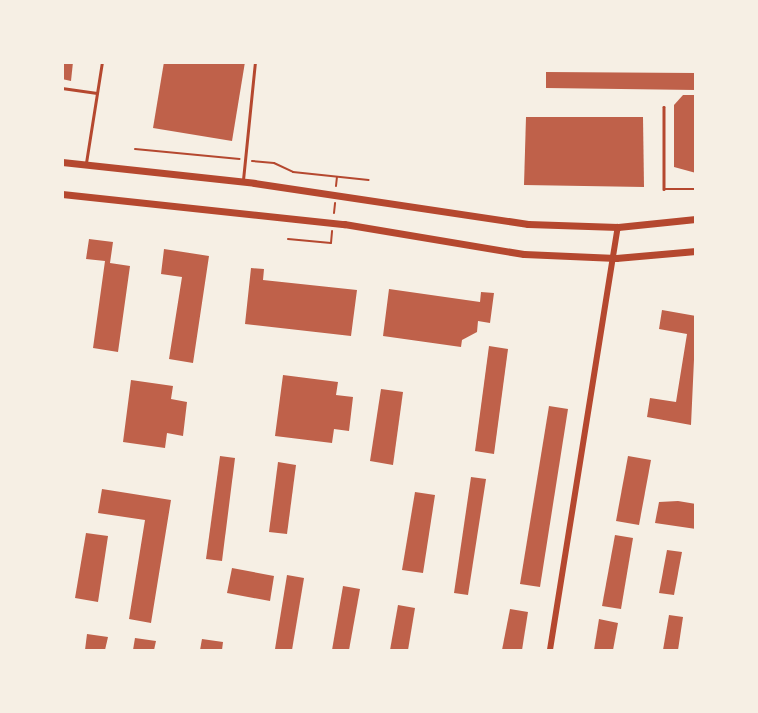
<!DOCTYPE html>
<style>
body{margin:0}
#map{position:relative;width:758px;height:713px;overflow:hidden;background:#f6efe4;font-family:Overpass,sans-serif}
div>[style]{position:absolute}
[style*='--x']{left:calc(var(--x)*1px);top:calc(var(--y)*1px);width:calc(var(--w)*1px);rotate:calc(var(--a)*1deg)}
.building>*{inset:0;background:#bf614a}
.path>*{height:2px;margin:-1px;padding:0 1px;transform-origin:1px;border-radius:1px;background:#b5482f}
.service>*{height:2.5px;margin:-1.25px;padding:0 1.25px;transform-origin:1.25px;border-radius:1.25px;background:#b5482f}
.tertiary>*{height:5.5px;margin:-2.75px;padding:0 2.75px;transform-origin:2.75px;border-radius:2.75px;background:#b5482f}
.secondary>*{height:7px;margin:-3.5px;padding:0 3.5px;transform-origin:3.5px;border-radius:3.5px;background:#b5482f}
span{translate:-50% -50%;white-space:nowrap;text-align:center;line-height:1.15;-webkit-text-stroke:5px #f6efe4;paint-order:stroke}
.frame{position:absolute;inset:0;border:64px solid #f6efe4;pointer-events:none}
</style>
<div id="map">
<div class="building">
<div style="clip-path:polygon(62px 62px,73px 62px,71px 81px,62px 79px)"></div>
<div style="clip-path:polygon(164px 62px,245px 62px,232px 141px,153px 128px)"></div>
<div style="clip-path:polygon(546px 72px,696px 73px,696px 90px,546px 88px)"></div>
<div style="clip-path:polygon(683px 95px,696px 95px,696px 173px,674px 167px,674px 105px)"></div>
<div style="clip-path:polygon(526px 117px,643px 117px,644px 187px,524px 185px)"></div>
<div style="clip-path:polygon(89px 239px,113px 242px,110px 263px,130px 266px,118px 352px,93px 348px,105px 261px,86px 259px)"></div>
<div style="clip-path:polygon(164px 249px,209px 256px,193px 363px,169px 359px,182px 277px,161px 274px)"></div>
<div style="clip-path:polygon(251px 268px,264px 269px,263px 280px,357px 290px,351px 336px,245px 324px)"></div>
<div style="clip-path:polygon(389px 289px,480px 302px,481px 292px,494px 293px,490px 323px,478px 321px,477px 332px,462px 340px,461px 347px,383px 336px)"></div>
<div style="clip-path:polygon(662px 310px,696px 316px,691px 425px,647px 417px,650px 398px,676px 402px,687px 334px,659px 329px)"></div>
<div style="clip-path:polygon(489px 346px,508px 349px,494px 454px,475px 451px)"></div>
<div style="clip-path:polygon(283px 375px,338px 382px,336px 395px,353px 397px,349px 431px,334px 429px,332px 443px,275px 436px)"></div>
<div style="clip-path:polygon(131px 380px,173px 386px,171px 399px,187px 402px,183px 436px,167px 433px,165px 448px,123px 442px)"></div>
<div style="clip-path:polygon(381px 389px,403px 392px,393px 465px,370px 461px)"></div>
<div style="clip-path:polygon(549px 406px,568px 409px,540px 587px,520px 584px)"></div>
<div style="clip-path:polygon(220px 456px,235px 458px,222px 561px,206px 559px)"></div>
<div style="clip-path:polygon(628px 456px,651px 460px,639px 525px,616px 521px)"></div>
<div style="clip-path:polygon(278px 462px,296px 465px,287px 534px,269px 532px)"></div>
<div style="clip-path:polygon(471px 477px,486px 479px,468px 595px,454px 593px)"></div>
<div style="clip-path:polygon(102px 489px,171px 500px,151px 623px,129px 619px,145px 520px,98px 513px)"></div>
<div style="clip-path:polygon(415px 492px,435px 495px,423px 573px,402px 570px)"></div>
<div style="clip-path:polygon(678px 501px,696px 504px,696px 529px,655px 523px,659px 502px)"></div>
<div style="clip-path:polygon(86px 533px,108px 536px,98px 602px,75px 598px)"></div>
<div style="clip-path:polygon(615px 535px,633px 538px,621px 609px,602px 606px)"></div>
<div style="clip-path:polygon(667px 550px,682px 552px,674px 595px,659px 593px)"></div>
<div style="clip-path:polygon(232px 568px,274px 576px,270px 601px,227px 593px)"></div>
<div style="clip-path:polygon(287px 575px,304px 578px,292px 650px,275px 649px)"></div>
<div style="clip-path:polygon(343px 586px,360px 589px,349px 650px,332px 650px)"></div>
<div style="clip-path:polygon(398px 605px,415px 608px,408px 650px,390px 650px)"></div>
<div style="clip-path:polygon(510px 609px,528px 612px,522px 650px,502px 650px)"></div>
<div style="clip-path:polygon(669px 615px,683px 617px,678px 650px,663px 650px)"></div>
<div style="clip-path:polygon(599px 619px,618px 623px,613px 650px,594px 650px)"></div>
<div style="clip-path:polygon(87px 634px,108px 637px,105px 650px,85px 650px)"></div>
<div style="clip-path:polygon(135px 638px,156px 641px,154px 650px,133px 650px)"></div>
<div style="clip-path:polygon(202px 639px,223px 642px,222px 650px,200px 650px)"></div>
</div>
<div class="path">
<div style="--x:135;--y:149;--w:105;--a:5.4"></div>
<div style="--x:252;--y:161;--w:22;--a:5"></div>
<div style="--x:274;--y:163;--w:21;--a:25"></div>
<div style="--x:293;--y:172;--w:76;--a:6"></div>
<div style="--x:336;--y:186;--w:9;--a:-84"></div>
<div style="--x:334;--y:213;--w:10;--a:-84"></div>
<div style="--x:288;--y:239;--w:43;--a:5.3"></div>
<div style="--x:331;--y:243;--w:12;--a:-85"></div>
</div>
<div class="service">
<div style="--x:62;--y:88;--w:35;--a:8"></div>
<div style="--x:664;--y:107;--w:82;--a:90"></div>
<div style="--x:664;--y:189;--w:32;--a:0"></div>
<div style="--x:86;--y:163;--w:102;--a:-81"></div>
<div style="--x:243;--y:180;--w:119;--a:-84.2"></div>
</div>
<div class="tertiary">
<div style="--x:550;--y:650;--w:428;--a:-80.9"></div>
</div>
<div class="secondary">
<div style="--x:62;--y:162;--w:193;--a:6.2"></div>
<div style="--x:254;--y:183;--w:277;--a:8.5"></div>
<div style="--x:528;--y:224;--w:90;--a:1.9"></div>
<div style="--x:618;--y:227;--w:78;--a:-5.9"></div>
<div style="--x:62;--y:194;--w:284;--a:6.1"></div>
<div style="--x:344;--y:224;--w:182;--a:9.5"></div>
<div style="--x:524;--y:254;--w:92;--a:2.5"></div>
<div style="--x:616;--y:258;--w:80;--a:-5"></div>
</div>
<div class="frame"></div>
</div>
